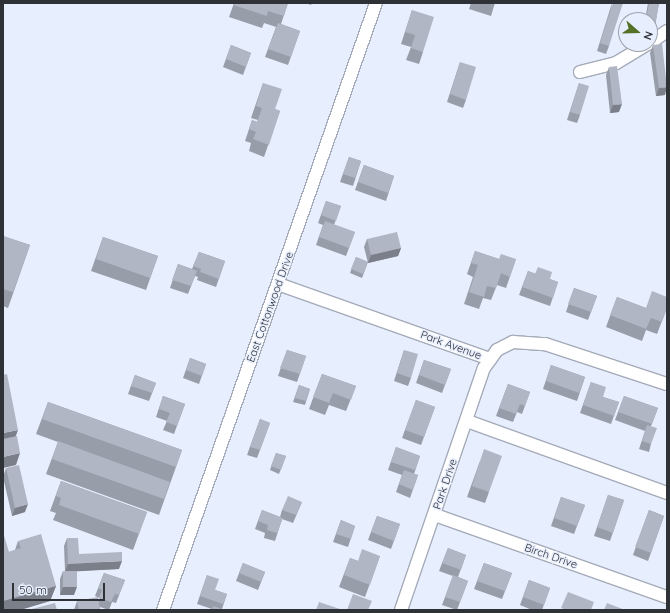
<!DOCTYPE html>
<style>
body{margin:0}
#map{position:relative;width:670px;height:613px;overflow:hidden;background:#e7eefd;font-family:Quicksand,sans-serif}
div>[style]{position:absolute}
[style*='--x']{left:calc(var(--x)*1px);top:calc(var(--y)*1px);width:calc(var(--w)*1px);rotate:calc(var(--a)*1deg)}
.roads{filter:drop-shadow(1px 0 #a5abb9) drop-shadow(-1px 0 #a5abb9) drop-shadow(0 1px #a5abb9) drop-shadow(0 -1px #a5abb9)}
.minor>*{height:12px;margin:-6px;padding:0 6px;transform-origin:6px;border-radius:6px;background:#fff}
.wall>*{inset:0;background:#979da9}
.shaded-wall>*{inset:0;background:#7b7f89}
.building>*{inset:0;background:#b0b6c4}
span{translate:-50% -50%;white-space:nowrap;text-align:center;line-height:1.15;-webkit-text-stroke:3px #e7eefd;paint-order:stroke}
.street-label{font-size:11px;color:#2e3136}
.frame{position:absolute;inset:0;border:4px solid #2e3136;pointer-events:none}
.north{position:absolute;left:618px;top:12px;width:40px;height:40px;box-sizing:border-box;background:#e7eefd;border:1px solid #9da2ad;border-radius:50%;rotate:110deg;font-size:11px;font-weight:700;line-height:16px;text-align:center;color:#2e3136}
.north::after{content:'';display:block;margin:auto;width:14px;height:18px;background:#547125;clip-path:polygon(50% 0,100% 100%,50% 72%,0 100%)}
.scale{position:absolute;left:12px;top:583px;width:93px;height:18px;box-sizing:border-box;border:2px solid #2e3136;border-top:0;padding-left:5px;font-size:12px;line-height:14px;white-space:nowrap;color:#2e3136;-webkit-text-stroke:3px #e7eefd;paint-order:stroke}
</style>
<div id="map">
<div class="roads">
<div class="minor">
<div style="--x:650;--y:43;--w:21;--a:-35"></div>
<div style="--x:580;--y:72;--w:37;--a:-14"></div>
<div style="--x:616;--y:63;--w:37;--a:-31"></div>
<div style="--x:278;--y:284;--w:225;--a:19.5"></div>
<div style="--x:467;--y:421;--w:213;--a:19.8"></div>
<div style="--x:435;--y:515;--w:246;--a:19.5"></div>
<div style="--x:163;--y:610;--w:643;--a:-70.66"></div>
<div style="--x:401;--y:610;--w:256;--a:-71.1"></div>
<div style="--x:484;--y:368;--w:22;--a:-54"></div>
<div style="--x:497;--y:350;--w:18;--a:-27"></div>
<div style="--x:513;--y:342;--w:32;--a:4"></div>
<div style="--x:545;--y:344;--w:128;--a:18.2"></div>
</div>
</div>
<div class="wall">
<div style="clip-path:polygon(234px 3px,288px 3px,281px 24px,300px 31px,288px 65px,265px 57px,276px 27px,264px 23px,262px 28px,229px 17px)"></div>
<div style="clip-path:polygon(305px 3px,312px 3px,311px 5px)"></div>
<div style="clip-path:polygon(471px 3px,495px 3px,491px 16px,469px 9px)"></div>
<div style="clip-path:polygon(612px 3px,609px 46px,606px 54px,597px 51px)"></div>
<div style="clip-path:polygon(648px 3px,659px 3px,655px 26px,652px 34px,650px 34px,650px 20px,645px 20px)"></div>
<div style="clip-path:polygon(412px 10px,423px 52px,419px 64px,406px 60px,411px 47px,401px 44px)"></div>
<div style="clip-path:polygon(231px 45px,251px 53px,243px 75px,223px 67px)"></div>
<div style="clip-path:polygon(653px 45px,665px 95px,656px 96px,650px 53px)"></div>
<div style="clip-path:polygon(460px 62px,466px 100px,463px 108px,447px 102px)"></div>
<div style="clip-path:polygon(609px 67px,619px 112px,610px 113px,606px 75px)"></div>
<div style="clip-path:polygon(263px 83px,275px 109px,280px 111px,264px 157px,249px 151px,251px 143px,245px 141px,252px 120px,257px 122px,258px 120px,251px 118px)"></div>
<div style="clip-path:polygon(579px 83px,580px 115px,577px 123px,567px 120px)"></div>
<div style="clip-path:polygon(349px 157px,361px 161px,353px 186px,340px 182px)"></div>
<div style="clip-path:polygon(364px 165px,394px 176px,386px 201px,355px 190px)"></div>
<div style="clip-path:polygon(326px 201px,341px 206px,334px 225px,355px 232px,346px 256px,316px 245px,323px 225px,318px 223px)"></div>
<div style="clip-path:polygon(3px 236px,30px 245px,8px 308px,3px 306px)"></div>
<div style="clip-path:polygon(103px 237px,158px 256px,146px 290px,91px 271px)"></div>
<div style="clip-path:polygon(367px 239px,401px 248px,398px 256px,368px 263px,364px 247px)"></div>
<div style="clip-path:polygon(475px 251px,499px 259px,516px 259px,506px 288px,497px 285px,491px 300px,483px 298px,479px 309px,464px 304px,473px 277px,467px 274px)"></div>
<div style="clip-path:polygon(199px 252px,225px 261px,216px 287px,197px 280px,198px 277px,195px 276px,188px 294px,170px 288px,178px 264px,192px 269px)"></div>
<div style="clip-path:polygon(356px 257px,368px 262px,362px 278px,350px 273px)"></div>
<div style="clip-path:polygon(528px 271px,558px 282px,550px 306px,519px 295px)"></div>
<div style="clip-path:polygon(574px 288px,597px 296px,588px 320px,566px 312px)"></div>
<div style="clip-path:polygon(617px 297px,646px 308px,667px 308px,657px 334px,646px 330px,642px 341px,606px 327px)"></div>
<div style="clip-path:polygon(287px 350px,306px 356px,297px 382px,278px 376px)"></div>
<div style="clip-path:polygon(404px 350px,411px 378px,408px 386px,394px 381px)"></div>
<div style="clip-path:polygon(190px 358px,206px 364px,199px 384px,183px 378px)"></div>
<div style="clip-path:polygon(424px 360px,451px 369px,442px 393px,416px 383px)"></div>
<div style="clip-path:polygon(551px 365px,585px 377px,577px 401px,543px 389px)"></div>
<div style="clip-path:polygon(322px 374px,356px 386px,346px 411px,329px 405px,325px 415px,309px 409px)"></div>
<div style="clip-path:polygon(135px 375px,156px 383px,149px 401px,128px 394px)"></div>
<div style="clip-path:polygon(591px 382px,603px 397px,619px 402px,611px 424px,580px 413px)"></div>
<div style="clip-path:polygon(508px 384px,530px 392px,522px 414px,517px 412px,513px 422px,496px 416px)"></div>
<div style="clip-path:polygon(299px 385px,310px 389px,305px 405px,293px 402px)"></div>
<div style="clip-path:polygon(163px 396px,185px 404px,174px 434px,163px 430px,167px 421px,156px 417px)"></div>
<div style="clip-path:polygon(624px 396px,658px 408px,651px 426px,651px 444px,649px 452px,639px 449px,645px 431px,615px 420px)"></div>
<div style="clip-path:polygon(416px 400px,435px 407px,421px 445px,402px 438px)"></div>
<div style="clip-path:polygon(48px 402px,182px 450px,159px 515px,46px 474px,58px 442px,36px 434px)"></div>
<div style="clip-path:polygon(260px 419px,270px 423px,257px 458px,247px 455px)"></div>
<div style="clip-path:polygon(396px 447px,420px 456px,414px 474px,418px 475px,410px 498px,396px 492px,402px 475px,388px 470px)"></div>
<div style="clip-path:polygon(276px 453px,286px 456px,279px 474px,270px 470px)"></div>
<div style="clip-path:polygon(480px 461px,489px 492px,485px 503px,467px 497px)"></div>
<div style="clip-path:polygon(6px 468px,25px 512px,12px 516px,3px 477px)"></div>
<div style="clip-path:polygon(61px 481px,147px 512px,133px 550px,53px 520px,56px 513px,50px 511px)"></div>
<div style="clip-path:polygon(608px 495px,624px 500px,610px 541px,594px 536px)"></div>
<div style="clip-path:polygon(561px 497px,585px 505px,574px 534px,551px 526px)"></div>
<div style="clip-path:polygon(302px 502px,293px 523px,282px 519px,275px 541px,264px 538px,265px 533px,255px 529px,262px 510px,280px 517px,282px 510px)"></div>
<div style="clip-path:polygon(649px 510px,664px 516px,648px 561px,633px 555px)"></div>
<div style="clip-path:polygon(377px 516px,400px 524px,391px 549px,368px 540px)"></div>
<div style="clip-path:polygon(341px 520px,355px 526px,348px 547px,333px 542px)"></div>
<div style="clip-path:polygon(67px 538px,79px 554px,119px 569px,72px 571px,74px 595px,60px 595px,60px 579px,63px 571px,65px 571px,64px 546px)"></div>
<div style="clip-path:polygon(18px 541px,56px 586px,50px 601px,20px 610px,3px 610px,9px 552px,15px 550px)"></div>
<div style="clip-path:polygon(448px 548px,466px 555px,458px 577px,468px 581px,457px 610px,442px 605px,453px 576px,439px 571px)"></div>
<div style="clip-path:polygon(380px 556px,365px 597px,339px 587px,350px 558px,358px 561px)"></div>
<div style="clip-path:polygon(243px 563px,265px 572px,258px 590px,236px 581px)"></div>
<div style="clip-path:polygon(484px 563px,512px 573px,502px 599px,474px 589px)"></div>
<div style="clip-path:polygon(104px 573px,125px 580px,116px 603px,112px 602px,109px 610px,100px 607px,100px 610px,74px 610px,77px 601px,99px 600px,100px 598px,95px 596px)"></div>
<div style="clip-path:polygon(207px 575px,215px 590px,227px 594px,222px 609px,212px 609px,197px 604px)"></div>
<div style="clip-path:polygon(529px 580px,550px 588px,542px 610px,532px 610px,520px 605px)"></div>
</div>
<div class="shaded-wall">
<div style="clip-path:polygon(667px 87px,665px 95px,656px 96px,659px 88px)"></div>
<div style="clip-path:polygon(622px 104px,619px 112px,610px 113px,613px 105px)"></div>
<div style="clip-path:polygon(401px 248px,398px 256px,368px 263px,371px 255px)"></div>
<div style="clip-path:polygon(18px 430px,14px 441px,3px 444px,3px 433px)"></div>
<div style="clip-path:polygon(20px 453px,16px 465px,3px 468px,3px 457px)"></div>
<div style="clip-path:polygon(28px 504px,25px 512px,12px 516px,15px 508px)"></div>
<div style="clip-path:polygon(122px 561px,119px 569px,65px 572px,68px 564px)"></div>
<div style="clip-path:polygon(56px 586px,50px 601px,20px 610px,3px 610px,3px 601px)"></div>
<div style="clip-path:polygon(63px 587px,77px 587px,74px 595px,60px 595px)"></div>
</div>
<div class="building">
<div style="clip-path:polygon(234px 3px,288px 3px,284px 16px,268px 11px,267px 16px,233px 5px)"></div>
<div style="clip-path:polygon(613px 3px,623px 3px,609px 46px,600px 43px)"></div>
<div style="clip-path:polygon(649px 3px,659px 3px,655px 26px,650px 25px,650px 20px,646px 20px)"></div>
<div style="clip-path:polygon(412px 10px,434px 17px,423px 52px,411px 48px,415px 35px,405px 32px)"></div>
<div style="clip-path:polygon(278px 23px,300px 31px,291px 57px,268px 49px)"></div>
<div style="clip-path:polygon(662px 44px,667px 87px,659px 88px,653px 45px)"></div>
<div style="clip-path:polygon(231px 45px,251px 53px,246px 67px,226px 59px)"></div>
<div style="clip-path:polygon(460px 62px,476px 67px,466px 100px,450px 94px)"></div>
<div style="clip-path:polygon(617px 66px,622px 104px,613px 105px,609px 67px)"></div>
<div style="clip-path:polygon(263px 83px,282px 89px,275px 109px,280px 111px,269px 145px,253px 139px,256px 132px,249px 129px,252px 120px,257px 122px,262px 108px,256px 106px)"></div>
<div style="clip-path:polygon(579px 83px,589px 86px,580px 115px,570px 112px)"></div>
<div style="clip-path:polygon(349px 157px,361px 161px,355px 178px,343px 174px)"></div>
<div style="clip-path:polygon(364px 165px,394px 176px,388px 193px,358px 182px)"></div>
<div style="clip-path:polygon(326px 201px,341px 206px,336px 221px,321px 215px)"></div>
<div style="clip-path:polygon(325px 221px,355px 232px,349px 248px,319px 237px)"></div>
<div style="clip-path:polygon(397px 232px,401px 248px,371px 255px,367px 239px)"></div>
<div style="clip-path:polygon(3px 236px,30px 245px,13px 292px,3px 289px)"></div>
<div style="clip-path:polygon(103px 237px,158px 256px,150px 278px,96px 259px)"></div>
<div style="clip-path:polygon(475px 251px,499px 259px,501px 254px,516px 259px,510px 277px,501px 273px,496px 288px,487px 286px,484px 297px,469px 292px,478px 265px,471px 263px)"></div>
<div style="clip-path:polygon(199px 252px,225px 261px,219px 279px,200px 272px,201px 269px,193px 266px)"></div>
<div style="clip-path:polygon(356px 257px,368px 262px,363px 274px,351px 269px)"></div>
<div style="clip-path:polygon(178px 264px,197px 271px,191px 286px,172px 280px)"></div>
<div style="clip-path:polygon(538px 267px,552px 272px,550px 279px,558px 282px,553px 298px,522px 287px,528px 271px,535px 274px)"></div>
<div style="clip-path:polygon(574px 288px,597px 296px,591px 312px,568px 304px)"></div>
<div style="clip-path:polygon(652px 291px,667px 297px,667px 308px,662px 322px,651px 318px,646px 329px,610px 315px,617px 297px,646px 308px)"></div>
<div style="clip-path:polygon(287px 350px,306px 356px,300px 374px,280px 368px)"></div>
<div style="clip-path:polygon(404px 350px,418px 354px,411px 378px,397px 373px)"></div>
<div style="clip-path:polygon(190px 358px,206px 364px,202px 376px,186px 370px)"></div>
<div style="clip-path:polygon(424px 360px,451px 369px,445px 385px,419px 375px)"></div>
<div style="clip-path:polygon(551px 365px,585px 377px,579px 393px,546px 381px)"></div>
<div style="clip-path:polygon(7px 374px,18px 430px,3px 433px,3px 375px)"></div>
<div style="clip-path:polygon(322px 374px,356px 386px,351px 400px,333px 393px,329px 403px,313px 397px)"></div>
<div style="clip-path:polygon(135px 375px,156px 383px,152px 393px,131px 386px)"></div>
<div style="clip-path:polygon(591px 382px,606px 387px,603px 397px,619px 402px,614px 416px,583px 405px)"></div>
<div style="clip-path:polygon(508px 384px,530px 392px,525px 406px,520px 404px,516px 414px,499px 408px)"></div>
<div style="clip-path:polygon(299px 385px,310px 389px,306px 401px,295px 398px)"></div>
<div style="clip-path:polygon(163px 396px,185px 404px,177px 426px,166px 422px,170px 413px,159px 409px)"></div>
<div style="clip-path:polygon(624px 396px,658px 408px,652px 424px,618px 412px)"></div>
<div style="clip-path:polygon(416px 400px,435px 407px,424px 437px,405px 430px)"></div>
<div style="clip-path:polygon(48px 402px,182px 450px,176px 467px,42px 419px)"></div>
<div style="clip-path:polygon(260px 419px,270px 423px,260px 450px,250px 447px)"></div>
<div style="clip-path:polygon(647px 425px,657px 428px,651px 444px,642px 441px)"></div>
<div style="clip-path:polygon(17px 436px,20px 453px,3px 457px,3px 439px)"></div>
<div style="clip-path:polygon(58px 441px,170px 482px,164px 499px,52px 459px)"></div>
<div style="clip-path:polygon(396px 447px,420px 456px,415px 470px,391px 462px)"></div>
<div style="clip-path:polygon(484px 449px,502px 456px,489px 492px,472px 486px)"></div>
<div style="clip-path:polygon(276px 453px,286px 456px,281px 470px,271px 466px)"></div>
<div style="clip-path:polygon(19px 465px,28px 504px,15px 508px,6px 468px)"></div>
<div style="clip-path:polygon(404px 470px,418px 475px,413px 490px,399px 484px)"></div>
<div style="clip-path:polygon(61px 481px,147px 512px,139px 534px,59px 505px,61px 498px,56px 496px)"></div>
<div style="clip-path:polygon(608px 495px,624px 500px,613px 533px,597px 527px)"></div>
<div style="clip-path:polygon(288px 496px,302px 502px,296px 515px,282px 510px)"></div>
<div style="clip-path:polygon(561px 497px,585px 505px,577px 526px,554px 518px)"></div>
<div style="clip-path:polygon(262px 510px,283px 518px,277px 533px,267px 530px,268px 525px,258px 521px)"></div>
<div style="clip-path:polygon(649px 510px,664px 516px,651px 553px,635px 547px)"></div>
<div style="clip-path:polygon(377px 516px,400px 524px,394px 541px,371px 532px)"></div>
<div style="clip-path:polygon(341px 520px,355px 526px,351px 539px,336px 534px)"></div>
<div style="clip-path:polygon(3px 532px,9px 552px,21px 548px,18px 541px,41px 534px,56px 586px,3px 601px)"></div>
<div style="clip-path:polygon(67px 538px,78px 538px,79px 554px,122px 552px,122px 561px,68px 564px)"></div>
<div style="clip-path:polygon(448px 548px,466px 555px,461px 570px,442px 563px)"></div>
<div style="clip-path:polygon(362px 549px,380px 556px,370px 585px,344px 575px,350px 558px,358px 561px)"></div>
<div style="clip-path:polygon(243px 563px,265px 572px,261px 582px,239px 573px)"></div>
<div style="clip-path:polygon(484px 563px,512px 573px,505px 591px,477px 581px)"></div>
<div style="clip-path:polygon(63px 571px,77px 571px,77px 587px,63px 587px)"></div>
<div style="clip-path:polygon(104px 573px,125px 580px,119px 595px,115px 594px,111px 602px,99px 598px,102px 590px,98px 588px)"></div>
<div style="clip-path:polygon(207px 575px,219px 579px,215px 590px,227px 594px,223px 604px,200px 596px)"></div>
<div style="clip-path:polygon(453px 575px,468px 581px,460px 602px,445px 597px)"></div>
<div style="clip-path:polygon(529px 580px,550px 588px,544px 605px,523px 597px)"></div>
<div style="clip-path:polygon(568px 592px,594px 602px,591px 610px,566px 610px,561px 608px)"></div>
<div style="clip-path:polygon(353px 594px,372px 601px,368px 610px,347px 610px)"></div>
<div style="clip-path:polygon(98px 597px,100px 610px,79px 610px,77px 601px)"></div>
<div style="clip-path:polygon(319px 602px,343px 610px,316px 610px)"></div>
<div style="clip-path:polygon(55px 603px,57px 610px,28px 610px)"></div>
<div style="clip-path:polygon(607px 603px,625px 610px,604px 610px)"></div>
<div style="clip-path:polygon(213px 606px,225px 610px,212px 610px)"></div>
</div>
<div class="street-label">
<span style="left:270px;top:307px;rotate:-70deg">East Cottonwood Drive</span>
<span style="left:451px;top:345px;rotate:20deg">Park Avenue</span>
<span style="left:445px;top:484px;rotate:-71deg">Park Drive</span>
<span style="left:551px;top:556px;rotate:19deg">Birch Drive</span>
</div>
<div class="frame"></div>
<div class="north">N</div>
<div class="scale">50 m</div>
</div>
